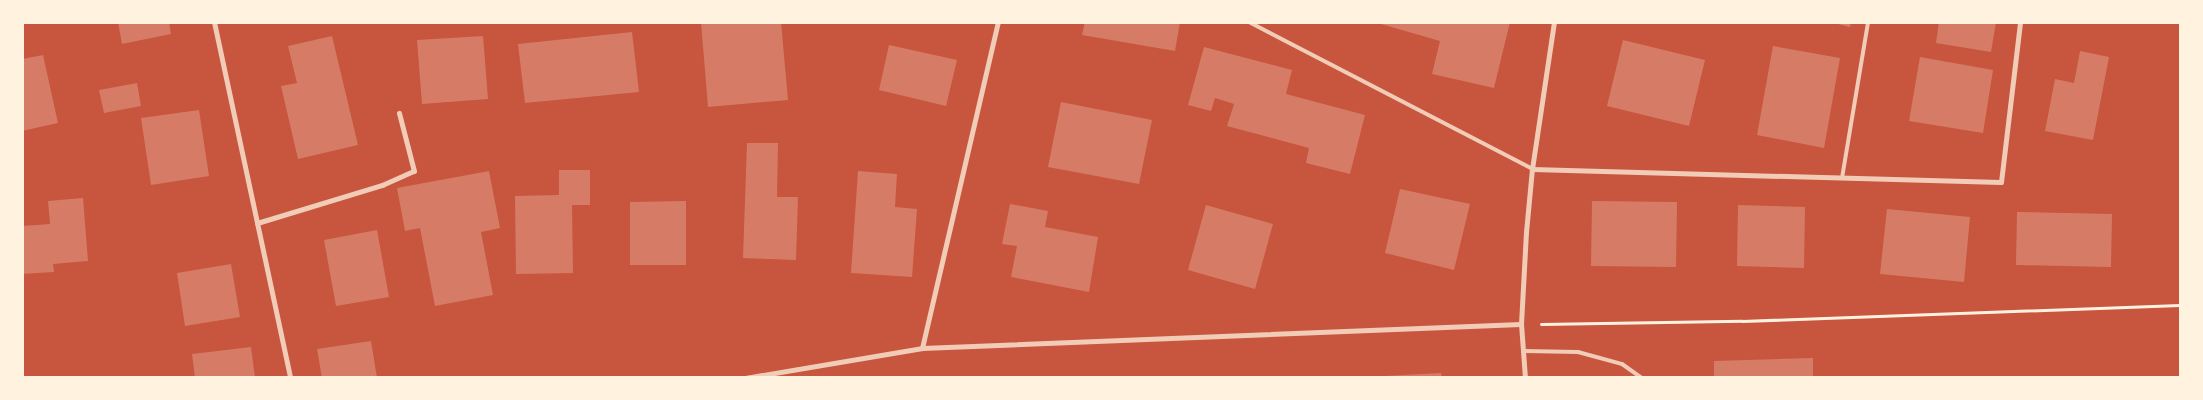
<!DOCTYPE html>
<style>
body{margin:0}
#map{position:relative;width:2203px;height:400px;overflow:hidden;background:#c8553d;font-family:Overpass,sans-serif}
div>[style]{position:absolute}
[style*='--x']{left:calc(var(--x)*1px);top:calc(var(--y)*1px);width:calc(var(--w)*1px);rotate:calc(var(--a)*1deg)}
.building>*{inset:0;background:#d67c66}
.path>*{height:3px;margin:-1.5px;padding:0 1.5px;transform-origin:1.5px;border-radius:1.5px;background:#fff3e0}
.service>*{height:4px;margin:-2px;padding:0 2px;transform-origin:2px;border-radius:2px;background:#f1ccb7}
.minor>*{height:5px;margin:-2.5px;padding:0 2.5px;transform-origin:2.5px;border-radius:2.5px;background:#f1ccb7}
span{translate:-50% -50%;white-space:nowrap;text-align:center;line-height:1.15;-webkit-text-stroke:5px #fff3e0;paint-order:stroke}
.frame{position:absolute;inset:0;border:24px solid #fff3e0;pointer-events:none}
</style>
<div id="map">
<div class="building">
<div style="clip-path:polygon(118px 22px,169px 22px,171px 34px,122px 44px)"></div>
<div style="clip-path:polygon(701px 22px,781px 22px,788px 100px,708px 107px)"></div>
<div style="clip-path:polygon(1085px 22px,1180px 22px,1175px 51px,1082px 35px)"></div>
<div style="clip-path:polygon(1374px 22px,1510px 22px,1494px 88px,1432px 74px,1440px 41px)"></div>
<div style="clip-path:polygon(1830px 22px,1851px 22px,1850px 27px)"></div>
<div style="clip-path:polygon(1939px 22px,1996px 22px,1991px 52px,1936px 43px)"></div>
<div style="clip-path:polygon(632px 32px,639px 92px,525px 103px,518px 44px)"></div>
<div style="clip-path:polygon(332px 36px,358px 145px,298px 159px,281px 86px,297px 83px,288px 46px)"></div>
<div style="clip-path:polygon(483px 36px,488px 99px,422px 104px,417px 40px)"></div>
<div style="clip-path:polygon(1623px 40px,1705px 60px,1689px 126px,1607px 106px)"></div>
<div style="clip-path:polygon(889px 45px,957px 60px,946px 106px,879px 90px)"></div>
<div style="clip-path:polygon(1773px 46px,1840px 58px,1824px 148px,1757px 135px)"></div>
<div style="clip-path:polygon(1204px 47px,1292px 70px,1286px 94px,1365px 115px,1350px 174px,1306px 163px,1309px 148px,1227px 126px,1234px 104px,1215px 98px,1211px 111px,1188px 105px)"></div>
<div style="clip-path:polygon(2080px 51px,2109px 57px,2093px 140px,2045px 131px,2055px 79px,2074px 83px)"></div>
<div style="clip-path:polygon(43px 55px,58px 123px,22px 131px,22px 59px)"></div>
<div style="clip-path:polygon(1920px 57px,1993px 70px,1983px 133px,1909px 121px)"></div>
<div style="clip-path:polygon(137px 83px,141px 106px,104px 113px,99px 90px)"></div>
<div style="clip-path:polygon(1061px 102px,1152px 120px,1139px 184px,1048px 167px)"></div>
<div style="clip-path:polygon(199px 110px,209px 176px,151px 185px,141px 118px)"></div>
<div style="clip-path:polygon(747px 143px,778px 143px,777px 197px,798px 197px,796px 260px,743px 258px)"></div>
<div style="clip-path:polygon(559px 170px,590px 170px,590px 205px,572px 205px,573px 273px,516px 274px,515px 196px,559px 195px)"></div>
<div style="clip-path:polygon(489px 171px,500px 228px,481px 232px,493px 295px,435px 306px,420px 228px,405px 231px,397px 188px)"></div>
<div style="clip-path:polygon(858px 171px,897px 174px,895px 207px,917px 209px,912px 277px,851px 273px)"></div>
<div style="clip-path:polygon(1400px 189px,1470px 204px,1454px 270px,1385px 253px)"></div>
<div style="clip-path:polygon(83px 198px,88px 261px,53px 264px,54px 272px,22px 274px,22px 226px,50px 224px,48px 201px)"></div>
<div style="clip-path:polygon(686px 201px,686px 265px,630px 265px,630px 202px)"></div>
<div style="clip-path:polygon(1592px 201px,1677px 202px,1676px 267px,1591px 266px)"></div>
<div style="clip-path:polygon(1010px 204px,1048px 211px,1045px 227px,1098px 237px,1089px 292px,1011px 277px,1017px 246px,1002px 244px)"></div>
<div style="clip-path:polygon(1206px 205px,1273px 224px,1255px 289px,1188px 270px)"></div>
<div style="clip-path:polygon(1738px 205px,1805px 207px,1804px 268px,1737px 266px)"></div>
<div style="clip-path:polygon(1887px 209px,1970px 217px,1964px 282px,1880px 274px)"></div>
<div style="clip-path:polygon(2017px 212px,2112px 214px,2111px 267px,2016px 265px)"></div>
<div style="clip-path:polygon(377px 230px,389px 297px,336px 306px,324px 240px)"></div>
<div style="clip-path:polygon(231px 264px,240px 317px,185px 326px,177px 273px)"></div>
<div style="clip-path:polygon(371px 341px,377px 378px,322px 378px,317px 349px)"></div>
<div style="clip-path:polygon(251px 347px,255px 378px,195px 378px,192px 354px)"></div>
<div style="clip-path:polygon(1813px 358px,1813px 378px,1714px 378px,1714px 361px)"></div>
<div style="clip-path:polygon(1441px 373px,1442px 378px,1384px 378px,1384px 376px)"></div>
</div>
<div class="path">
<div style="--x:1541;--y:324;--w:201;--a:-0.9"></div>
<div style="--x:1742;--y:321;--w:438;--a:-2.1"></div>
</div>
<div class="service">
<div style="--x:1249;--y:22;--w:319;--a:27.4"></div>
<div style="--x:1842;--y:178;--w:158;--a:-80.5"></div>
<div style="--x:1523;--y:351;--w:55;--a:1"></div>
<div style="--x:1578;--y:352;--w:46;--a:15.3"></div>
<div style="--x:1622;--y:364;--w:24;--a:35"></div>
</div>
<div class="minor">
<div style="--x:214;--y:22;--w:364;--a:77.9"></div>
<div style="--x:1532;--y:169;--w:469;--a:1.6"></div>
<div style="--x:2001;--y:182;--w:161;--a:-83.2"></div>
<div style="--x:257;--y:223;--w:131;--a:-16.9"></div>
<div style="--x:382;--y:185;--w:35;--a:-24"></div>
<div style="--x:414;--y:171;--w:60;--a:-104.5"></div>
<div style="--x:922;--y:348;--w:335;--a:-76.9"></div>
<div style="--x:745;--y:378;--w:180;--a:-9.6"></div>
<div style="--x:922;--y:348;--w:599;--a:-2.29"></div>
<div style="--x:1525;--y:378;--w:54;--a:-94.2"></div>
<div style="--x:1521;--y:324;--w:92;--a:-86.9"></div>
<div style="--x:1526;--y:232;--w:63;--a:-84.6"></div>
<div style="--x:1532;--y:169;--w:149;--a:-81.5"></div>
</div>
<div class="frame"></div>
</div>
